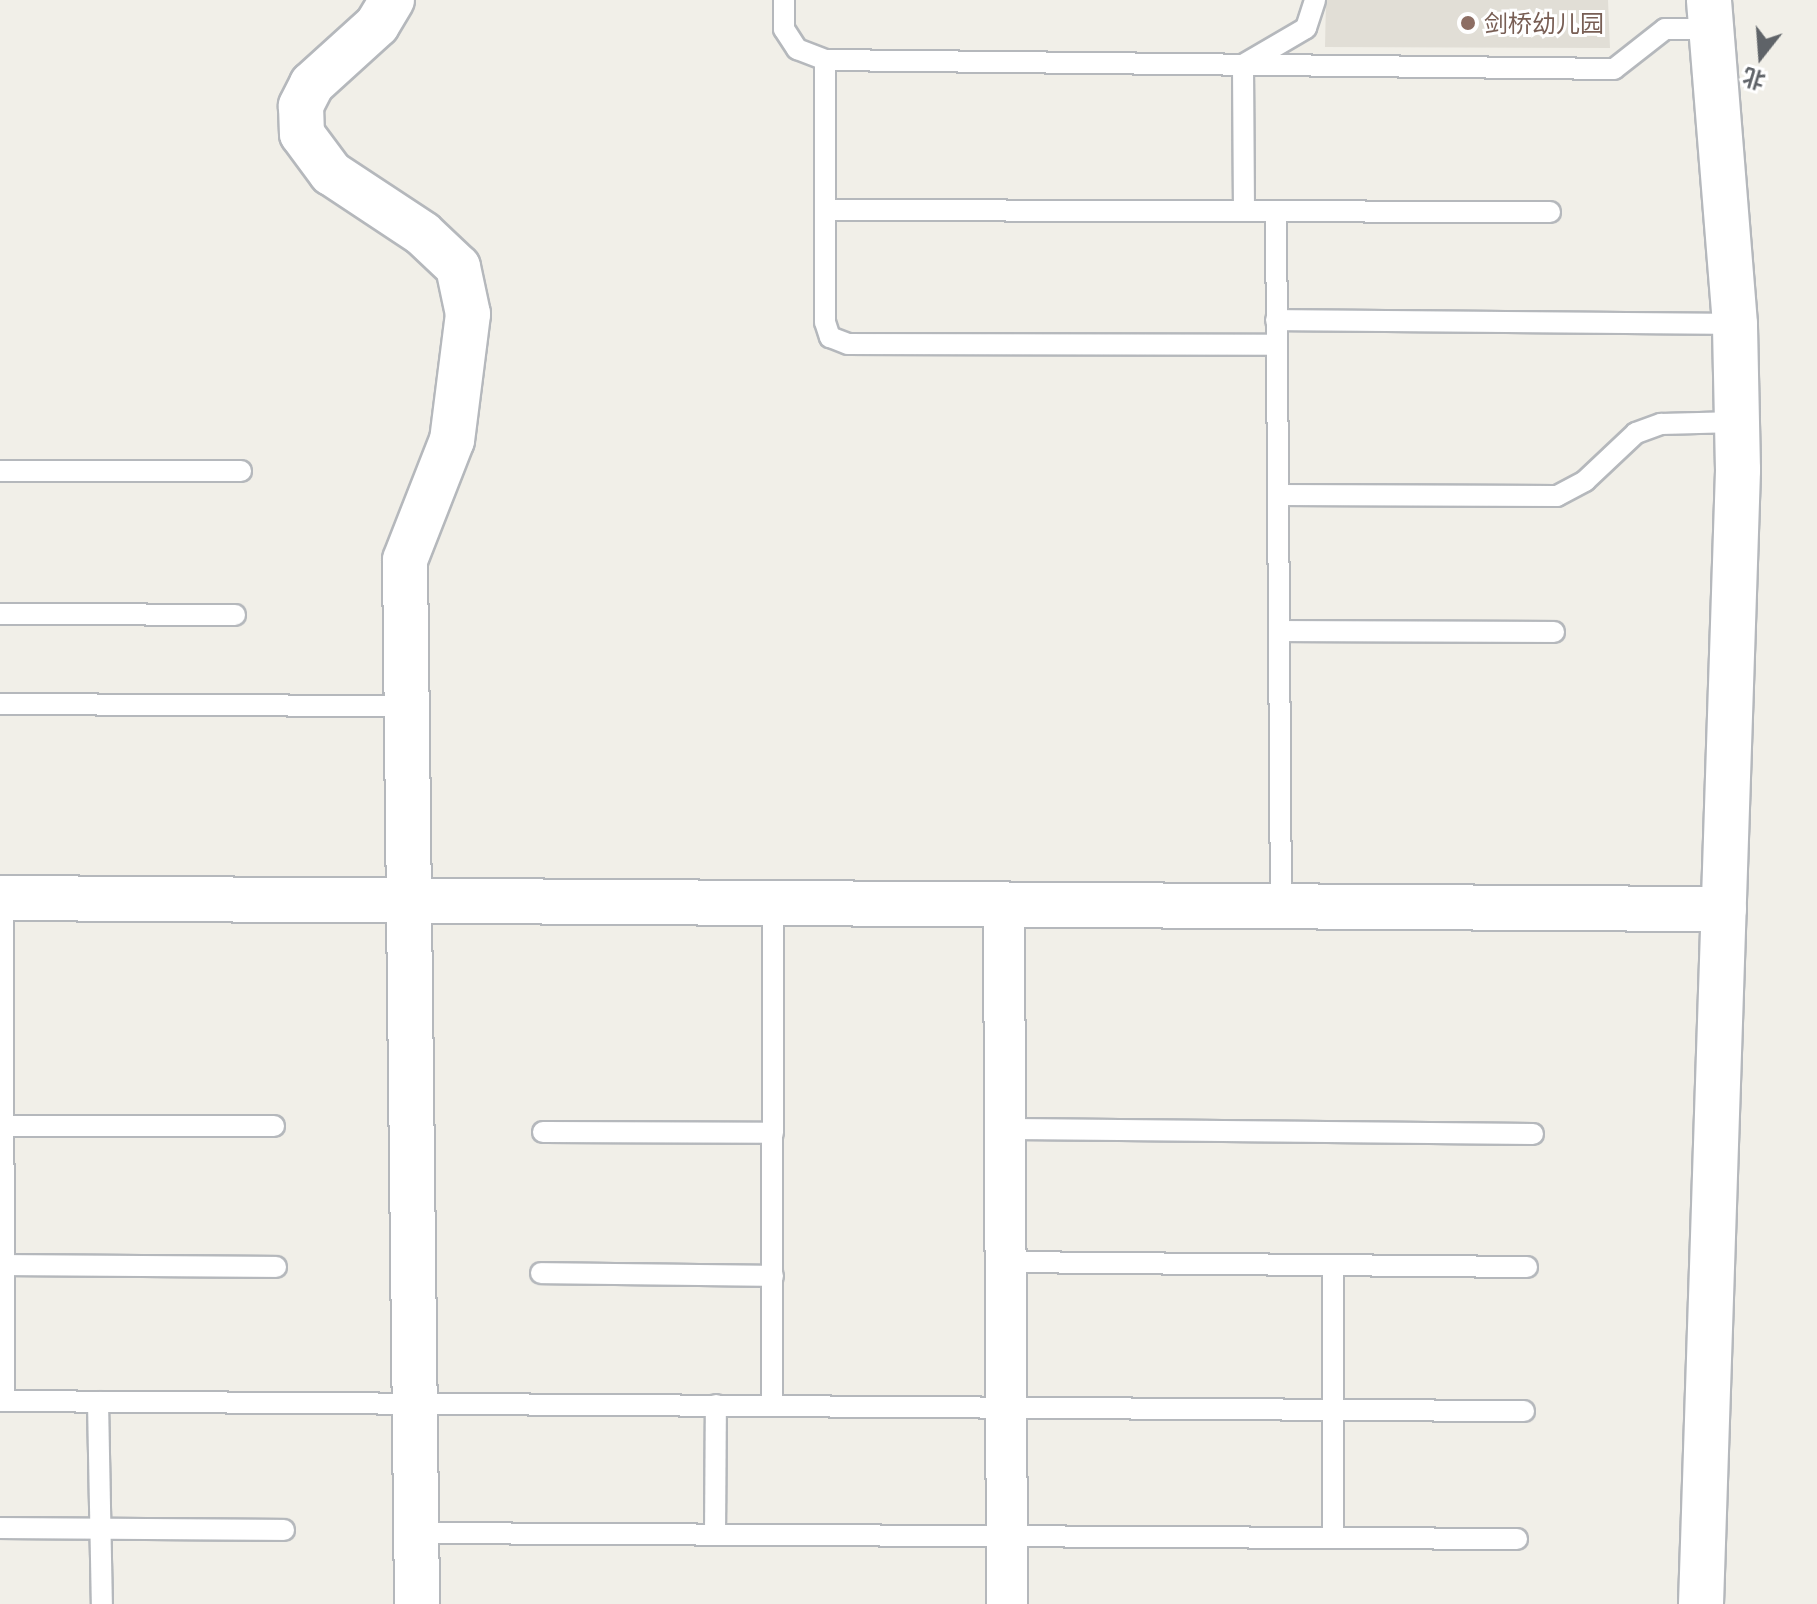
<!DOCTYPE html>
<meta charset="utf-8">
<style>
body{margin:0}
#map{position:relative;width:1817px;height:1604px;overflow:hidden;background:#f1efe8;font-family:Lato,"Noto Sans SC",sans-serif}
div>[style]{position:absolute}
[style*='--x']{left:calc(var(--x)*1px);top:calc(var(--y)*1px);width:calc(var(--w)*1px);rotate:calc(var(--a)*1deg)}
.education>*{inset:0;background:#e1ded6}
.roads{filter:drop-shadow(2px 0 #b5b8bc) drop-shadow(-2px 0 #b5b8bc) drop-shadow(0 2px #b5b8bc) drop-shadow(0 -2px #b5b8bc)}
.lane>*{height:20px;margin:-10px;padding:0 10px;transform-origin:10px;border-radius:10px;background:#fff}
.street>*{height:40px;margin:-20px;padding:0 20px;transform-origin:20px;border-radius:20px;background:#fff}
.secondary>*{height:44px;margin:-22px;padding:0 22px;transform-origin:22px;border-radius:22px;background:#fff}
.dots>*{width:22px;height:22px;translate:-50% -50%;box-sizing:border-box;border:4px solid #fff;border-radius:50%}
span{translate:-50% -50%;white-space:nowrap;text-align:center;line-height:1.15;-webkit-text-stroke:6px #fff;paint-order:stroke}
.education-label{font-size:24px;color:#785e54}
.left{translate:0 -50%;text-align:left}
.north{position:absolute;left:1721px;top:16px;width:80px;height:80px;-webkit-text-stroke:6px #fff;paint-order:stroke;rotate:197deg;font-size:22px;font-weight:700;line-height:32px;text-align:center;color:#5f6368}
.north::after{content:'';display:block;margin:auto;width:28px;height:36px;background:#5f6368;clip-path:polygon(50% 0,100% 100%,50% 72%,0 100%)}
</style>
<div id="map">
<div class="education">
<div style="clip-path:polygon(1326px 0,1608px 0,1610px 48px,1325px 47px)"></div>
</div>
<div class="roads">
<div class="lane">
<div style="--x:784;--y:0;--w:29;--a:90"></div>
<div style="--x:784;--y:29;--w:24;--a:57"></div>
<div style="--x:797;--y:49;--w:30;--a:21"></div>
<div style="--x:825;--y:60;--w:789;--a:0.65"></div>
<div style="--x:1614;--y:69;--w:65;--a:-38.1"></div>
<div style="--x:1665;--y:29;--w:46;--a:0"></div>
<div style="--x:825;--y:60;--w:262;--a:90"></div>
<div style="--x:825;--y:322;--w:16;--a:72"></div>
<div style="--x:830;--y:337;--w:19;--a:21"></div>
<div style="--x:848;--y:344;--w:429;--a:0.1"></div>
<div style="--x:825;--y:210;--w:725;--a:0.16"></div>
<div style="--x:1244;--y:211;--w:146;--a:-90.4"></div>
<div style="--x:1243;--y:65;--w:73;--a:-30.4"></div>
<div style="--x:1306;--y:28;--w:29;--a:-72"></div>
<div style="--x:1276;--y:211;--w:695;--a:89.59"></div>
<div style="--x:1276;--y:320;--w:459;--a:0.5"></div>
<div style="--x:0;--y:471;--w:241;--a:0"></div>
<div style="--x:1278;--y:495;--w:279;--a:0.2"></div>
<div style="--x:1557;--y:496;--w:32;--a:-28"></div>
<div style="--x:1585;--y:481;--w:70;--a:-43.3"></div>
<div style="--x:1636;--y:433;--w:27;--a:-20"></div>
<div style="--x:1661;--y:424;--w:76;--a:-1.5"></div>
<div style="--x:0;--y:614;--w:235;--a:0.2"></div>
<div style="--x:1279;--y:631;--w:275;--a:0.2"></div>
<div style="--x:0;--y:704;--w:407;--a:0.3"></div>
<div style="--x:3;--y:898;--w:503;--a:89.89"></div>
<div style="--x:4;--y:1126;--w:270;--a:0"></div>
<div style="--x:1005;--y:1129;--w:528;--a:0.54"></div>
<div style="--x:543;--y:1132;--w:230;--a:0.2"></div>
<div style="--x:1006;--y:1262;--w:521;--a:0.55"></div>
<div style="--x:4;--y:1265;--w:272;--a:0.4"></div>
<div style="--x:1333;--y:1265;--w:273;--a:90"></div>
<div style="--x:541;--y:1273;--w:232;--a:0.7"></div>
<div style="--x:0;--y:1401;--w:1524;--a:0.38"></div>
<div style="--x:98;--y:1402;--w:202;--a:88.9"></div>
<div style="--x:772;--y:1406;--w:503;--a:-89.89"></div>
<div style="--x:0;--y:1528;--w:284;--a:0.4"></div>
<div style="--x:417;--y:1533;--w:1100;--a:0.31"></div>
<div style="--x:715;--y:1535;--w:130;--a:-89.6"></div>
</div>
<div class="street">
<div style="--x:1004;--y:904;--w:700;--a:89.75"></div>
</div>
<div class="secondary">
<div style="--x:392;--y:0;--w:29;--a:121"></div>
<div style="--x:377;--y:25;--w:88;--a:137.8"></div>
<div style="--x:312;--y:84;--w:25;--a:117"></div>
<div style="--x:301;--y:106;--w:28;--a:88"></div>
<div style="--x:302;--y:134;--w:49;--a:53.4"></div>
<div style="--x:331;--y:173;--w:110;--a:33.5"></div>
<div style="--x:423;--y:234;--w:48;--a:43.3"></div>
<div style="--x:458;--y:267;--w:48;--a:78"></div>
<div style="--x:468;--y:314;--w:127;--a:97.2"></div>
<div style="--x:452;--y:440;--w:129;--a:111.4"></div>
<div style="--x:405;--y:560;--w:1044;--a:89.34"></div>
<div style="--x:0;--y:898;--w:1724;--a:0.37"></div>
<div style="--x:1701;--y:1604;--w:1135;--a:-88.13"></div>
<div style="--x:1738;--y:470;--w:146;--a:-91.2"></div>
<div style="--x:1735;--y:324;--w:325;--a:-94.6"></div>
</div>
</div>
<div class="dots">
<div style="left:1468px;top:23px;background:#8d6e63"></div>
</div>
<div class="education-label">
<span class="left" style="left:1484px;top:23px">剑桥幼儿园</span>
</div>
<div class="north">北</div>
</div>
